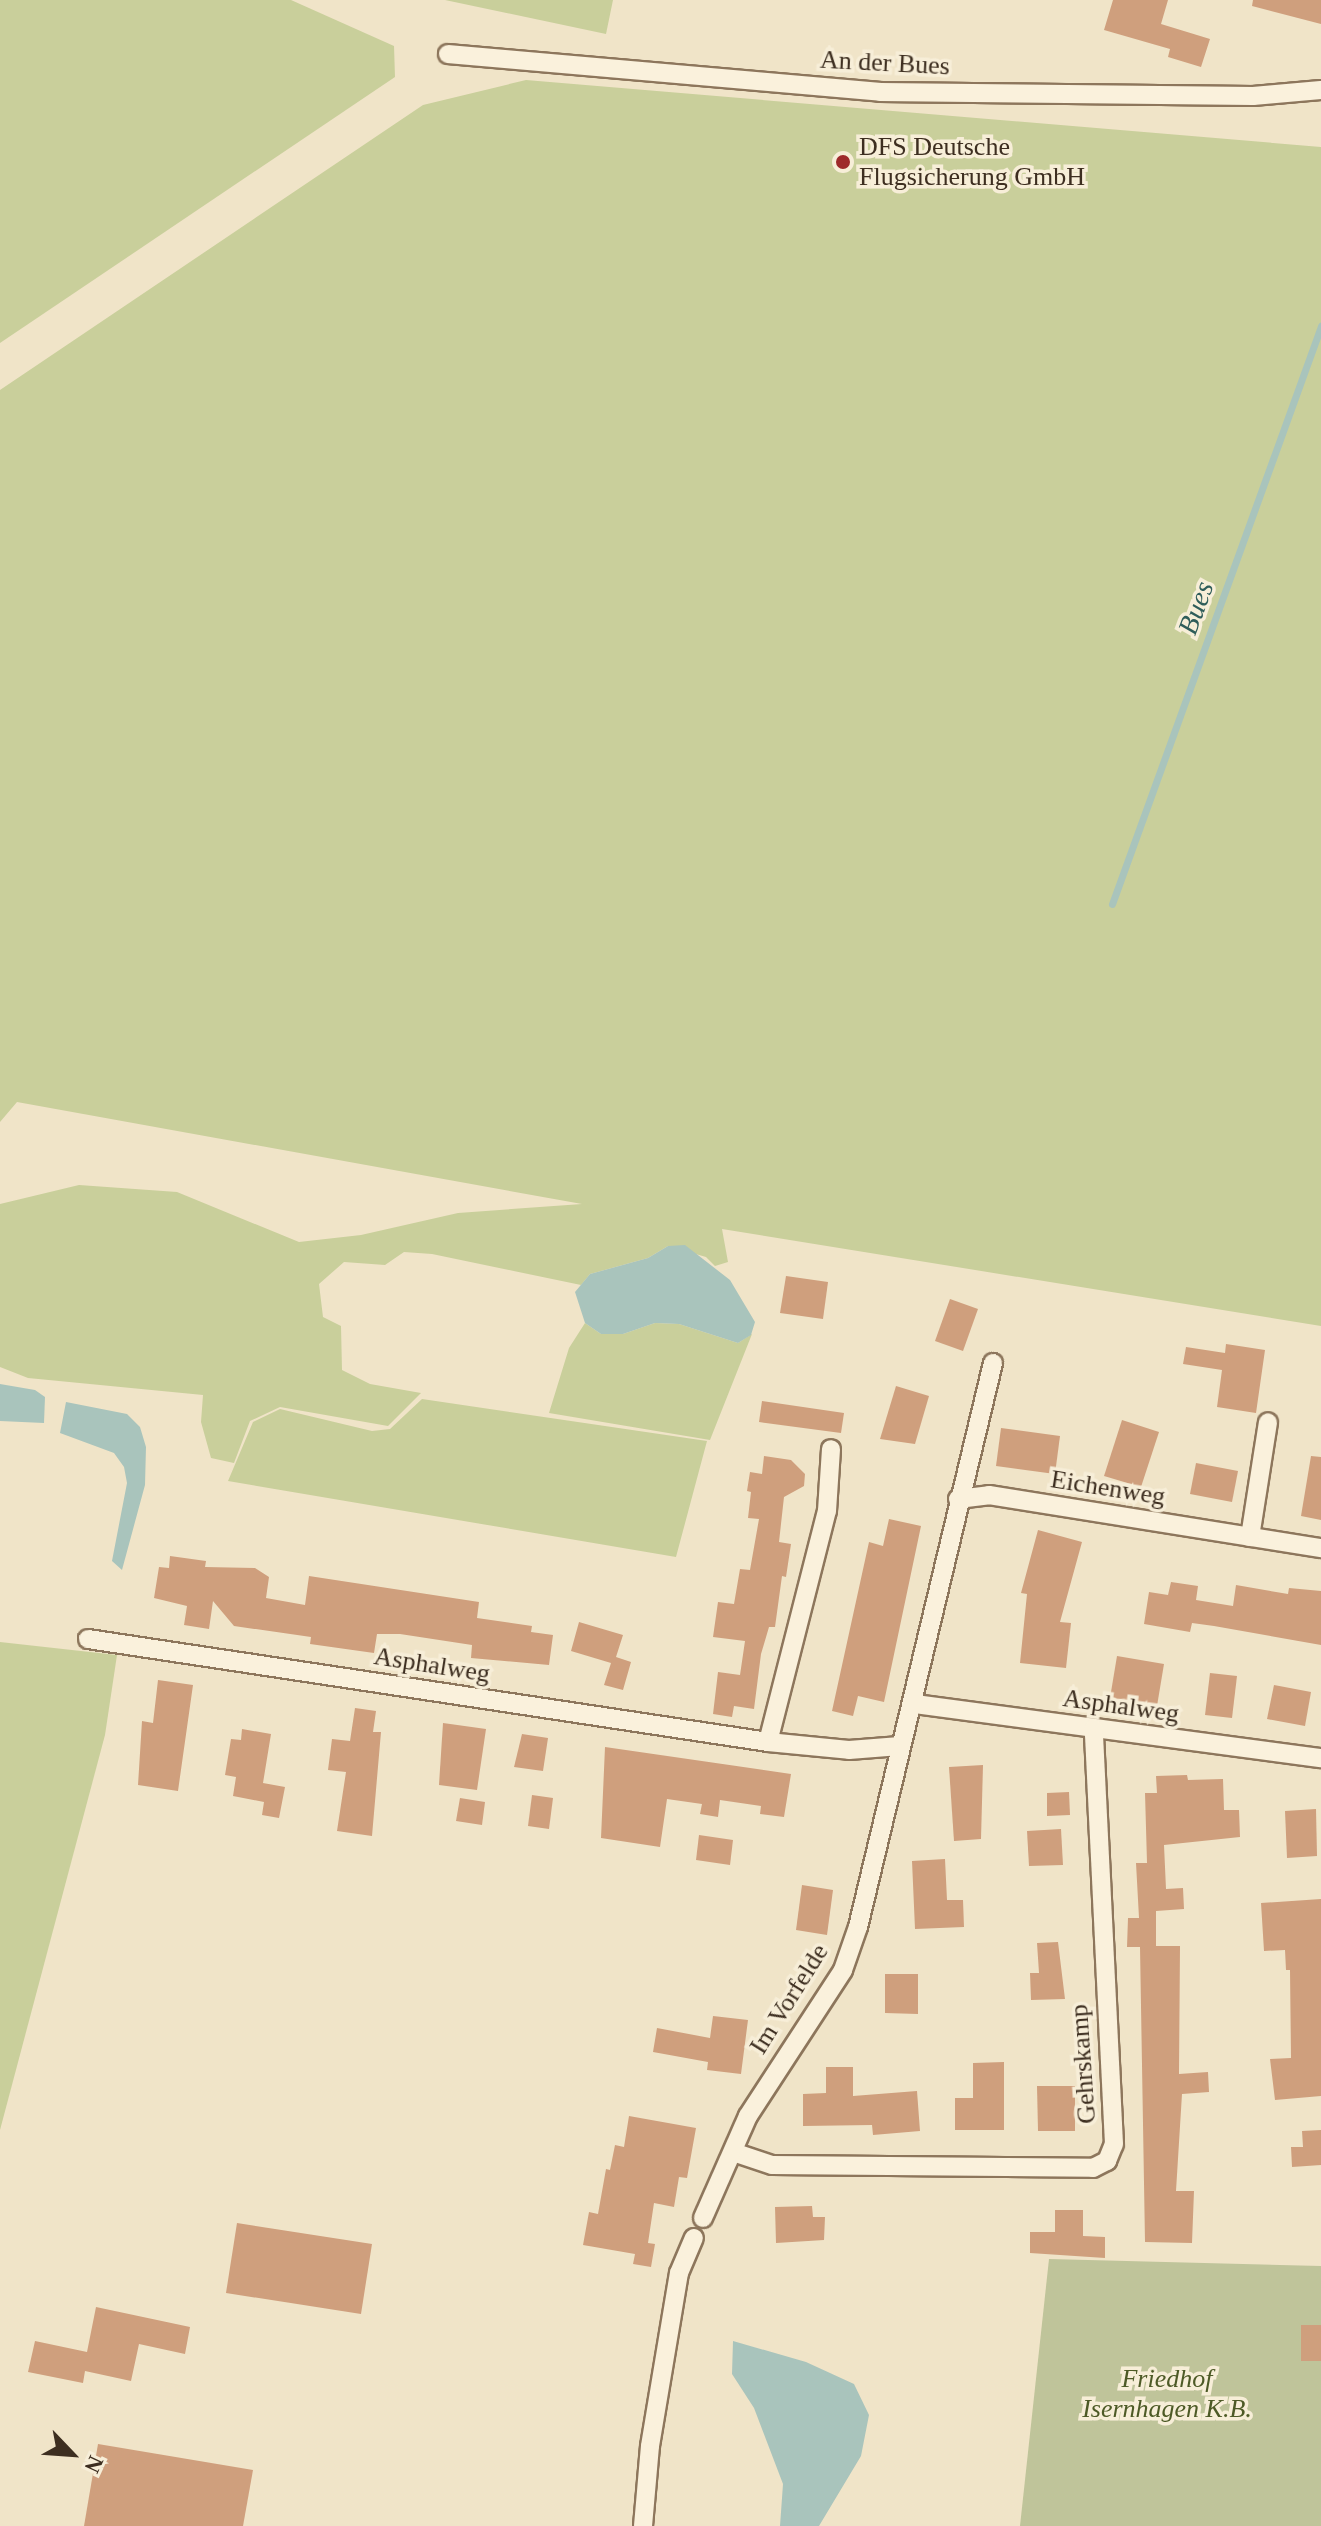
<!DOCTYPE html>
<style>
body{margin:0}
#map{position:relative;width:1321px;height:2526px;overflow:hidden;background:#f0e4c8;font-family:"Times New Roman",serif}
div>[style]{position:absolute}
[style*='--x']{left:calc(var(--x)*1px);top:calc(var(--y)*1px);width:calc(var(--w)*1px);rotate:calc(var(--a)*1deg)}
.green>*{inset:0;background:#c9cf9b}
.cemetery>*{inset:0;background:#bfc49a}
.water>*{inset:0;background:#a9c4bc}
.stream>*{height:7px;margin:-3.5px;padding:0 3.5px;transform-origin:3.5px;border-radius:3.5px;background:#a9c4bc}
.building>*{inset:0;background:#cf9f7d}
.roads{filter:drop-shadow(2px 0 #8d765c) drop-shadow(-2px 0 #8d765c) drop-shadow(0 2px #8d765c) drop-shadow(0 -2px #8d765c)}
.minor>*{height:18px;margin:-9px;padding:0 9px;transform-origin:9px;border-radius:9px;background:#faf1dc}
.dots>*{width:22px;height:22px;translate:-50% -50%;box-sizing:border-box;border:4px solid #f7eed8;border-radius:50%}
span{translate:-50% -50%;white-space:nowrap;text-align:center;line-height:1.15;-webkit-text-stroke:7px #f7eed8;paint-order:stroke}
.street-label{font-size:26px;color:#3d2e20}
.poi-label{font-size:26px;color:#3d2e20}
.left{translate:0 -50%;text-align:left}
.park-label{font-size:26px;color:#4d5a26;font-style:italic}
.water-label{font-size:28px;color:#2f5d5a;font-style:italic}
.north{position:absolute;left:32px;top:2414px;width:80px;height:80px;-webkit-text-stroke:6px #f7eed8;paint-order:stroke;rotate:115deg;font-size:22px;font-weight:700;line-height:32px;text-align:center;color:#3d2e20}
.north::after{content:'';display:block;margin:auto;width:28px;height:36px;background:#3d2e20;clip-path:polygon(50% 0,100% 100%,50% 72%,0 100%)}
</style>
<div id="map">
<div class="green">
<div style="clip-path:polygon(0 0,291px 0,394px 46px,395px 77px,0 343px)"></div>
<div style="clip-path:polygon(445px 0,613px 0,606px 34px)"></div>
<div style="clip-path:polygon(526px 80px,1321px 147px,1321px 1326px,722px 1229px,728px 1262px,715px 1266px,706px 1257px,668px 1246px,648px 1258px,590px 1274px,581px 1285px,432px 1254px,404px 1252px,385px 1265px,344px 1262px,319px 1284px,323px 1317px,341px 1326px,342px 1370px,370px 1384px,421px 1393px,388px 1426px,280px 1407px,250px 1421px,234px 1463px,211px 1458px,201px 1422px,203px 1395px,28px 1378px,0 1367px,0 1204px,79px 1185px,177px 1192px,299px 1242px,361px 1235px,458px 1213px,582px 1204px,17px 1102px,0 1122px,0 390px,423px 105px)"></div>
<div style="clip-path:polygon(585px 1323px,601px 1334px,623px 1334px,655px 1323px,679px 1324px,738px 1343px,752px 1334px,710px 1440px,549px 1413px,569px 1348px)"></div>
<div style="clip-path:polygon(422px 1399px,707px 1441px,676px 1557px,228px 1481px,253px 1422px,280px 1409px,372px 1431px,390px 1429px)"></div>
<div style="clip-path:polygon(0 1642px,117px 1655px,105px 1735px,0 2130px)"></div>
</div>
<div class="cemetery">
<div style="clip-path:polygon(1049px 2259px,1321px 2266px,1321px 2526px,1020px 2526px)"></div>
</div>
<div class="water">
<div style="clip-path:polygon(685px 1245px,730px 1280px,755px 1322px,751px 1335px,738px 1343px,679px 1324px,655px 1323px,623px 1334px,601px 1334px,585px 1323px,575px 1292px,590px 1274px,648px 1258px,668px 1246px)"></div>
<div style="clip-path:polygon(0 1384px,35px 1390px,45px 1397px,44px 1423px,0 1421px)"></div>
<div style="clip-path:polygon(66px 1402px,127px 1414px,140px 1427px,146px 1447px,145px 1485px,122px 1570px,112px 1561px,127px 1483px,124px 1467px,114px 1453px,60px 1433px)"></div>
<div style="clip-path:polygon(733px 2341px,806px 2362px,854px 2384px,869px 2415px,861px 2456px,819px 2526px,780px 2526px,783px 2484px,754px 2408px,732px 2374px)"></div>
</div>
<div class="stream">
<div style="--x:1112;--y:904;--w:615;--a:-70.12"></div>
</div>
<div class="building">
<div style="clip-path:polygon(1113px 0,1168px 0,1161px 24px,1210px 39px,1201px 67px,1168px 57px,1170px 49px,1104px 30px)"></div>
<div style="clip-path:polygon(1253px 0,1321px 0,1321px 24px,1252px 6px)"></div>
<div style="clip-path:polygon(786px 1276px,828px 1282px,823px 1319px,780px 1313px)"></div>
<div style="clip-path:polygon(950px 1299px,978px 1309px,963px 1351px,935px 1341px)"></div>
<div style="clip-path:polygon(1226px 1344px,1265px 1350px,1256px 1413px,1217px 1407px,1222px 1370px,1183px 1364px,1186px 1347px,1225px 1353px)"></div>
<div style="clip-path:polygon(896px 1386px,929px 1396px,915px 1444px,880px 1439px)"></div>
<div style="clip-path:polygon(762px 1401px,844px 1413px,841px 1433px,759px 1422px)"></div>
<div style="clip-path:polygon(1122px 1420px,1159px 1432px,1141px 1487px,1104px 1476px)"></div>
<div style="clip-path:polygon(1001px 1428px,1060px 1436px,1055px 1474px,996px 1466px)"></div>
<div style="clip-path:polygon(764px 1456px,791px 1460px,805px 1474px,804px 1486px,784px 1497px,779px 1542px,791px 1544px,786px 1577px,782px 1576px,775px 1627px,769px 1627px,761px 1654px,754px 1709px,734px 1706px,732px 1717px,713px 1714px,718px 1672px,740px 1675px,745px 1641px,713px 1637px,718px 1602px,734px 1604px,740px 1569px,750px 1570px,759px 1519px,748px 1518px,751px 1492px,747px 1491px,750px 1472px,762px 1474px)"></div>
<div style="clip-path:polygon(1311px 1456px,1321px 1457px,1321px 1520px,1301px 1516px)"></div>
<div style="clip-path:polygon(1196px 1463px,1238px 1471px,1232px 1502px,1190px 1494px)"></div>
<div style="clip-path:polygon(889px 1519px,921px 1526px,884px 1702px,858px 1696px,853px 1716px,832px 1711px,869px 1542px,883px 1546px)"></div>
<div style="clip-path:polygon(1038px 1530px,1082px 1542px,1060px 1622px,1071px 1623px,1066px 1668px,1020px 1663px,1027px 1594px,1021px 1593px)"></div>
<div style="clip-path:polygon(170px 1556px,206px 1561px,205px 1567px,255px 1568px,269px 1577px,266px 1598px,305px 1605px,309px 1576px,479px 1602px,477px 1618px,532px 1626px,531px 1632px,553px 1635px,549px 1665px,471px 1658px,472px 1645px,400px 1634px,377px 1634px,374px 1653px,310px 1644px,311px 1637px,234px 1626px,213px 1601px,209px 1629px,184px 1625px,187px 1606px,154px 1598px,159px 1567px,169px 1568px)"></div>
<div style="clip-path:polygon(1171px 1582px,1198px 1586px,1196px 1600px,1233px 1606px,1236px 1585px,1288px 1594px,1289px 1588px,1321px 1591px,1321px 1645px,1214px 1626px,1192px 1623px,1190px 1632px,1144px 1624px,1149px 1592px,1168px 1595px)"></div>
<div style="clip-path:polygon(579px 1622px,623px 1635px,616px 1657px,631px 1662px,623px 1690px,604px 1685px,611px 1663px,571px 1651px)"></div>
<div style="clip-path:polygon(1117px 1656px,1164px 1664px,1157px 1706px,1110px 1698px)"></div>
<div style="clip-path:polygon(1210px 1673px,1237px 1676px,1232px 1718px,1205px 1715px)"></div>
<div style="clip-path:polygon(158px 1680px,193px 1685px,178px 1791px,138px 1785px,142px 1721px,153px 1723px)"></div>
<div style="clip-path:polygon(1274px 1685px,1311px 1692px,1305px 1726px,1267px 1719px)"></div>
<div style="clip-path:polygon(355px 1708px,376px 1711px,373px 1732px,381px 1732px,372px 1836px,337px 1831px,346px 1772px,328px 1770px,332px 1739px,350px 1741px)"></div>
<div style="clip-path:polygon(443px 1723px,486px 1729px,477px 1790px,439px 1785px)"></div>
<div style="clip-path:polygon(242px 1729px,271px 1734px,263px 1783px,285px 1787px,279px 1818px,262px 1815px,264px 1802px,233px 1796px,236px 1777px,225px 1775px,231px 1739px,241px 1740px)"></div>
<div style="clip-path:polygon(522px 1734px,548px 1738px,543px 1771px,514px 1767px)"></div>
<div style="clip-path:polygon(605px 1747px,791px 1774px,784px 1817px,760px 1814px,761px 1806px,720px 1800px,718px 1817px,700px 1814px,702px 1804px,667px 1799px,660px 1847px,601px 1838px)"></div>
<div style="clip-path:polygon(983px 1765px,981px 1839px,954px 1841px,949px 1767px)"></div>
<div style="clip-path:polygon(1187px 1775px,1188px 1780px,1223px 1779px,1224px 1810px,1239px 1810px,1240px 1837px,1164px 1845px,1166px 1889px,1183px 1888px,1184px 1909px,1156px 1911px,1156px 1946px,1180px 1946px,1179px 2074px,1208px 2072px,1209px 2092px,1182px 2094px,1176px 2191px,1194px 2191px,1192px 2243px,1145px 2242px,1140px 1947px,1127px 1947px,1128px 1918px,1139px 1918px,1136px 1863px,1147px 1863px,1145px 1793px,1157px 1793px,1156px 1776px)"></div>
<div style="clip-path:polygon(1069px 1792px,1070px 1815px,1047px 1816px,1047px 1793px)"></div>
<div style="clip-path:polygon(532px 1795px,553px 1798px,549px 1829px,528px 1826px)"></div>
<div style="clip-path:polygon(460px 1798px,485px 1802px,482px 1825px,456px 1821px)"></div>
<div style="clip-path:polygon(1316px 1809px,1317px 1856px,1287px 1858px,1285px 1811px)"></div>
<div style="clip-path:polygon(1061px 1829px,1063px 1865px,1029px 1866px,1027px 1831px)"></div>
<div style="clip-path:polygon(699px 1835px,733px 1840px,730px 1865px,696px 1860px)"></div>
<div style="clip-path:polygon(945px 1859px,947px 1900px,963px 1900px,964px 1927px,915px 1929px,912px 1861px)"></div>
<div style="clip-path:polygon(802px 1885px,833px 1890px,827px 1935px,796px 1930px)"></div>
<div style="clip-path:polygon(1321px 1899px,1321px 2096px,1275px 2100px,1270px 2059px,1291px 2058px,1290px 1970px,1286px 1970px,1285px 1950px,1264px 1951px,1261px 1903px)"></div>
<div style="clip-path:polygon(1058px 1942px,1065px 1999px,1031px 2000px,1030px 1973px,1039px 1973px,1037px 1943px)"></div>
<div style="clip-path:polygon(885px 1974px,918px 1974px,918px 2014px,885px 2013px)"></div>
<div style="clip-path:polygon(713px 2016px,748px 2020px,741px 2074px,707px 2070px,708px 2062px,653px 2052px,657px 2028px,710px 2038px)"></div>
<div style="clip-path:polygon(1004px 2062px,1004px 2130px,955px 2130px,955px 2098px,973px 2098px,973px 2063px)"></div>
<div style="clip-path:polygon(826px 2067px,853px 2067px,853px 2096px,917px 2091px,920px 2131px,873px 2135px,872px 2125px,803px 2126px,803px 2094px,826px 2093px)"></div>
<div style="clip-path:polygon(1037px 2086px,1075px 2086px,1075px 2131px,1038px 2131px)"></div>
<div style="clip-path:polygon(629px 2116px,696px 2128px,687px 2178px,679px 2177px,674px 2207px,654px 2203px,648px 2243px,655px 2244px,651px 2267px,633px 2264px,635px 2254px,583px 2245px,589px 2212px,598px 2214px,606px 2169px,610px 2170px,615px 2145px,624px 2147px)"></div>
<div style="clip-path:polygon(1321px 2130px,1321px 2165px,1292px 2167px,1291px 2147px,1303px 2147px,1302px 2131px)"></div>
<div style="clip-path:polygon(812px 2206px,813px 2217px,825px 2217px,824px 2240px,776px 2243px,775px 2207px)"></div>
<div style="clip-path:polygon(1055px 2210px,1083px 2210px,1083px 2236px,1105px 2237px,1105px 2258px,1030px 2253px,1030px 2232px,1055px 2232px)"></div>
<div style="clip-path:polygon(237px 2223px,372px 2244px,361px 2314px,226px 2293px)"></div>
<div style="clip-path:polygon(96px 2307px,190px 2327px,185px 2354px,139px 2344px,131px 2381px,85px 2371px,83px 2383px,28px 2372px,35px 2341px,87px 2352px)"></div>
<div style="clip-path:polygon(1301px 2325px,1321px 2325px,1321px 2361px,1301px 2361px)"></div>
<div style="clip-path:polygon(98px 2444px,253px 2470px,243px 2526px,84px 2526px)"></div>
</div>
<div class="roads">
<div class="minor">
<div style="--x:448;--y:54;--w:434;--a:5"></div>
<div style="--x:880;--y:92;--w:373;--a:0.6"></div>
<div style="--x:1253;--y:96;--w:68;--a:-5"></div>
<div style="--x:958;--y:1499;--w:31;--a:-7"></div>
<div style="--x:989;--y:1495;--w:336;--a:9.1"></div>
<div style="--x:1250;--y:1537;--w:116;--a:-81.1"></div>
<div style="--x:88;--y:1639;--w:688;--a:8.61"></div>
<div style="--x:768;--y:1742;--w:81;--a:5.6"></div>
<div style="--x:849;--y:1750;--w:51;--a:-4.5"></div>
<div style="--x:915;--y:1704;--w:410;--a:7.6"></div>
<div style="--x:768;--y:1742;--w:238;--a:-75.7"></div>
<div style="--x:827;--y:1511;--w:62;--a:-86.3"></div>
<div style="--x:733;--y:2152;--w:41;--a:18.4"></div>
<div style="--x:772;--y:2165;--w:321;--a:0.5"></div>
<div style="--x:1093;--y:2168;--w:16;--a:-27"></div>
<div style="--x:1107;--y:2161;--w:18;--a:-68"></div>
<div style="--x:1114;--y:2144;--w:416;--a:-92.8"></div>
<div style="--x:703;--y:2218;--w:111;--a:-66.2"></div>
<div style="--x:748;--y:2116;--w:174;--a:-56.9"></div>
<div style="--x:843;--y:1970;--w:46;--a:-70.8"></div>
<div style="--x:858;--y:1927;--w:580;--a:-76.54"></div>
<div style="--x:643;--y:2526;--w:80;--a:-85"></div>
<div style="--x:650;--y:2446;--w:175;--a:-80.5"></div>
<div style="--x:679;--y:2273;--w:38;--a:-67"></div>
</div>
</div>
<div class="dots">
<div style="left:843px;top:162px;background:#9e2a2b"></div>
</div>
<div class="street-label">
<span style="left:885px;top:63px;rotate:3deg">An der Bues</span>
<span style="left:1108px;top:1488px;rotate:9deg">Eichenweg</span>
<span style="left:432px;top:1665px;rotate:9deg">Asphalweg</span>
<span style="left:1121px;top:1706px;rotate:8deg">Asphalweg</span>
<span style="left:789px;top:1999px;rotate:-58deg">Im Vorfelde</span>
<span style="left:1083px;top:2064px;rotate:-94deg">Gehrskamp</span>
</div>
<div class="poi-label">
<span class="left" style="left:859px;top:162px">DFS Deutsche<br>Flugsicherung GmbH</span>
</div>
<div class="park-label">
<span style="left:1167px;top:2394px">Friedhof<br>Isernhagen K.B.</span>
</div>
<div class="water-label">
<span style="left:1196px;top:608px;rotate:-70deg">Bues</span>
</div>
<div class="north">N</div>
</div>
